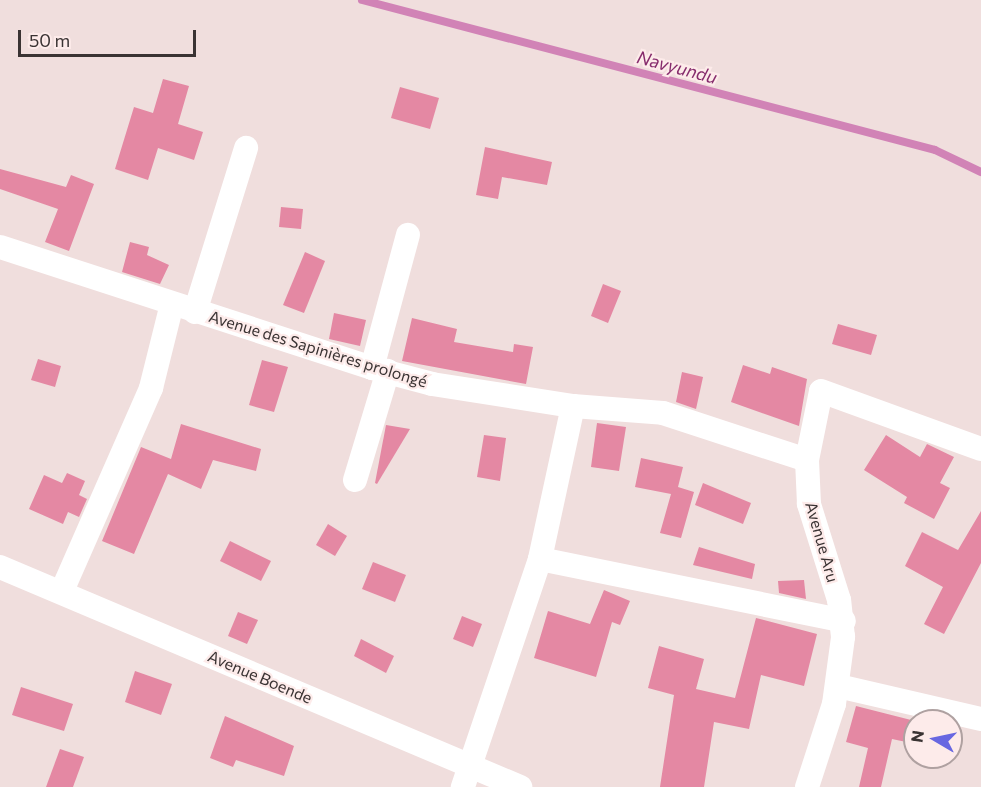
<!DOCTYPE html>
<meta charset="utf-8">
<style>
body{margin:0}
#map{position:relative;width:981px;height:787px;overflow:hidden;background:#f0dedd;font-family:Commissioner,sans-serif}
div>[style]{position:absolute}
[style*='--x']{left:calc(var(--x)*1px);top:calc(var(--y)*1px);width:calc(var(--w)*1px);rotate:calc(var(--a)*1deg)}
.stream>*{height:8px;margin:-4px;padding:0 4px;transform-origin:4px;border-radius:4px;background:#d183b6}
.building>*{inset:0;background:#e488a3}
.minor>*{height:24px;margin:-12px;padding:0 12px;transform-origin:12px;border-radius:12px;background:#fff}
span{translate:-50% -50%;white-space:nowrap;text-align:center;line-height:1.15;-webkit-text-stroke:4.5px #fdebea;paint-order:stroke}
.street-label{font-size:16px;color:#3a3333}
.water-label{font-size:18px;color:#862b6c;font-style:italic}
.north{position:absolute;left:903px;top:709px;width:60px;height:60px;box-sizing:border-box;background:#fdebea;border:2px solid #afa1a1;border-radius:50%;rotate:279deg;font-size:16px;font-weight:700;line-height:24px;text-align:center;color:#3a3333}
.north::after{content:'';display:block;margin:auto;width:21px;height:27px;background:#6867e1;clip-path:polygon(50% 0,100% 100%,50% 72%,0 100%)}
.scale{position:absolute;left:18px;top:30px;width:178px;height:27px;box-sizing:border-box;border:3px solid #3a3333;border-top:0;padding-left:8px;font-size:18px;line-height:21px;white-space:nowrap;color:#3a3333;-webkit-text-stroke:4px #fdebea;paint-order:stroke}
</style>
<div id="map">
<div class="stream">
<div style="--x:362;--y:0;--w:592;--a:14.67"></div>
<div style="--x:935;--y:150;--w:51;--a:25.6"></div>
</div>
<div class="building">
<div style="clip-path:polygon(163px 79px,189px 86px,178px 124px,203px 132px,194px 160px,158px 148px,148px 180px,115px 169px,134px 107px,153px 113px)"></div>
<div style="clip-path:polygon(400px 87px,439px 98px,430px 129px,391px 118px)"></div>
<div style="clip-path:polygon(485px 147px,552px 162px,547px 185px,502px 177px,498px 199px,476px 195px)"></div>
<div style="clip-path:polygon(0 169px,66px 187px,71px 175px,94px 184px,69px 251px,45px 242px,58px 209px,0 189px)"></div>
<div style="clip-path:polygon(281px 207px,303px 209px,301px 229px,279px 227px)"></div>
<div style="clip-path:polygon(130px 242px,149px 247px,147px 255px,169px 265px,160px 284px,122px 272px)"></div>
<div style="clip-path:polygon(305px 252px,325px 261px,304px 313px,283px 305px)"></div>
<div style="clip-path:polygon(603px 284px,621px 291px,608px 323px,591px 316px)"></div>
<div style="clip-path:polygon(334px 313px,366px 320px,360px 346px,329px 339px)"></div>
<div style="clip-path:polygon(412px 318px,457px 329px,454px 342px,513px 352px,514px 344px,533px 347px,526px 384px,402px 361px)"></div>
<div style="clip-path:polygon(838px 324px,877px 335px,871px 355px,832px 344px)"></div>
<div style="clip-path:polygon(38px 359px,61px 366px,55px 387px,31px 380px)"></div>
<div style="clip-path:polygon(262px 360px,288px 367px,274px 412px,249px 405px)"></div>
<div style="clip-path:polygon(743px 365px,770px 374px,772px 367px,807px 379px,799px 426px,731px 402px)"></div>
<div style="clip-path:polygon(682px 372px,703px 377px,696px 409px,676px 402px)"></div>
<div style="clip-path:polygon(597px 423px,626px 427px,619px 471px,591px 467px)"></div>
<div style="clip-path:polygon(181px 424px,261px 449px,256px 471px,213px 460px,201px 489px,168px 474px,134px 554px,102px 541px,141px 447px,171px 459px)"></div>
<div style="clip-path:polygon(386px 425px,410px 429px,377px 484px,375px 483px)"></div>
<div style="clip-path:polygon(484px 435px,506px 438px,500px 481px,477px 477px)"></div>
<div style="clip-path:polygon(886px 435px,920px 457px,927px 444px,954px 457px,940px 483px,950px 488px,934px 519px,904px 503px,907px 497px,864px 470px)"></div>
<div style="clip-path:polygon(641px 458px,683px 467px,678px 487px,694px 492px,681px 538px,660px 533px,671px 494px,635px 487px)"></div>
<div style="clip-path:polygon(67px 473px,85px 481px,79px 495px,87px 499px,79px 517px,68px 512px,63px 524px,29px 509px,44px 475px,62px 483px)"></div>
<div style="clip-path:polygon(703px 483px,751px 503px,743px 524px,695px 505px)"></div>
<div style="clip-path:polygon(981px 511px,981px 563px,944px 634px,924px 624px,943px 587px,905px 566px,922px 532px,958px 550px)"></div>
<div style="clip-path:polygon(328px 524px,347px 536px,335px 556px,316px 545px)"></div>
<div style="clip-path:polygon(230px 541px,271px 561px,261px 581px,220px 561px)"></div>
<div style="clip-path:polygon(699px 547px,755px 564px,752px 579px,693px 565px)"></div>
<div style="clip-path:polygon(373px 562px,406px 575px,395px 602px,362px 589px)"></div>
<div style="clip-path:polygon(804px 580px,806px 599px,779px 593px,778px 581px)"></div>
<div style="clip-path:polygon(604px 590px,630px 601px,620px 625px,612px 622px,596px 677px,534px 658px,548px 611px,590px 624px)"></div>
<div style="clip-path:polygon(238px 612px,258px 620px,247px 644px,228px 636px)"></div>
<div style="clip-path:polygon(462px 616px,482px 624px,473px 647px,453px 639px)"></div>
<div style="clip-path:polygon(756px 618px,817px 634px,804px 686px,761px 675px,749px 729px,714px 722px,704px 787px,660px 787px,674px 695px,648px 688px,659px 646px,704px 659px,696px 689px,735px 698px)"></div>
<div style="clip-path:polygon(361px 639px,394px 656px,386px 673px,354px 656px)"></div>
<div style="clip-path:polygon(135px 671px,172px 684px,161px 715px,125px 702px)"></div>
<div style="clip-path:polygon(21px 687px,73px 704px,64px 731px,12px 715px)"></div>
<div style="clip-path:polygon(856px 706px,915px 721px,911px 743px,892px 739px,881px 787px,859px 787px,868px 748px,846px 742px)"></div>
<div style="clip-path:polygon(225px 716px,294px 746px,284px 776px,236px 760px,233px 767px,210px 758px)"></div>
<div style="clip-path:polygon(60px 749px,84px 757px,73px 787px,46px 787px)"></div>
</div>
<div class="minor">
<div style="--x:0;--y:247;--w:391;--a:18"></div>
<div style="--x:372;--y:368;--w:62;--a:14.9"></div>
<div style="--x:432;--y:384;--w:143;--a:8.9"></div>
<div style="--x:573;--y:406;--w:157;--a:102.2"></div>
<div style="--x:540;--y:559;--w:241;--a:108.7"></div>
<div style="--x:195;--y:312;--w:172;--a:-72.7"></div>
<div style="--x:372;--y:368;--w:138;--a:-74.9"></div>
<div style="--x:573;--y:406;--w:90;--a:4.4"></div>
<div style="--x:663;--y:413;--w:151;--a:18.1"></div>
<div style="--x:355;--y:480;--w:114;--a:-73.2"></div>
<div style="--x:540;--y:559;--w:310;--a:11.5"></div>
<div style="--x:0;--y:567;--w:565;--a:22.93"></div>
<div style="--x:62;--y:591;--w:222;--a:-66.3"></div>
<div style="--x:151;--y:388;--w:87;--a:-76"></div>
<div style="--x:838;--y:686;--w:147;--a:13"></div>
<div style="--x:807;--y:787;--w:87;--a:-72"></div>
<div style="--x:834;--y:704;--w:68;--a:-82.3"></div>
<div style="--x:843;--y:637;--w:37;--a:-96"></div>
<div style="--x:839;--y:600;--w:101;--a:-107.4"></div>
<div style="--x:809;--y:504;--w:44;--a:-92.6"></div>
<div style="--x:807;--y:460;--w:70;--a:-78.5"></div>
<div style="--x:821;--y:391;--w:170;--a:19.9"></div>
</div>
<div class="street-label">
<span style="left:318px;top:349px;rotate:17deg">Avenue des Sapinières prolongé</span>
<span style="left:822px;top:542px;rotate:74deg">Avenue Aru</span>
<span style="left:260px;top:677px;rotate:23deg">Avenue Boende</span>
</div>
<div class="water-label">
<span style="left:677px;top:67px;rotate:15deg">Navyundu</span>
</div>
<div class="north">N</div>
<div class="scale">50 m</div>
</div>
